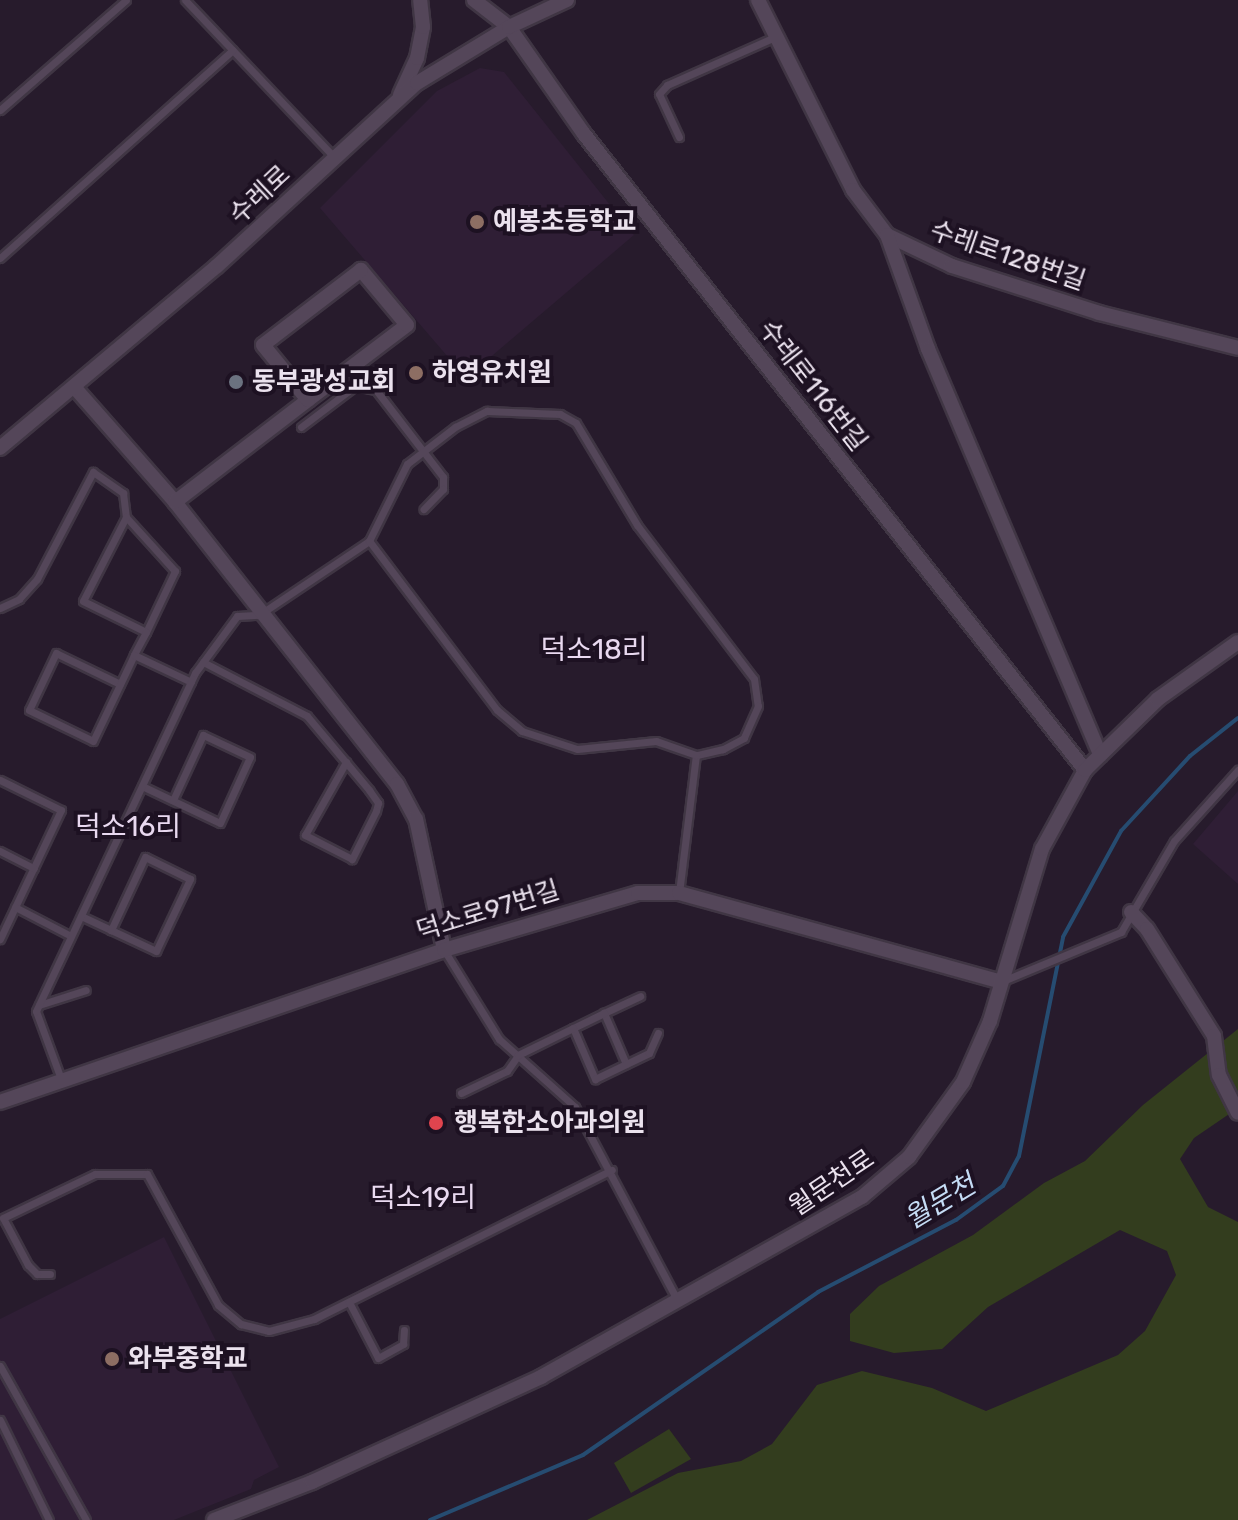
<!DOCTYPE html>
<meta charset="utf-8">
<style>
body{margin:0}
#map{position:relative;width:1238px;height:1520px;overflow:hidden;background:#271b2c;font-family:Rubik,"Noto Sans KR",sans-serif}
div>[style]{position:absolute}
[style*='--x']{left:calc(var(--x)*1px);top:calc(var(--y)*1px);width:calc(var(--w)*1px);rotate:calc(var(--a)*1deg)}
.built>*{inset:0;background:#2f1e35}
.green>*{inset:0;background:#333d1e}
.stream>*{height:4px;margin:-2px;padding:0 2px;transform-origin:2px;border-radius:2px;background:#264c71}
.roads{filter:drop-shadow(2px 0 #403644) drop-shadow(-2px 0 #403644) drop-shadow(0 2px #403644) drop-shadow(0 -2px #403644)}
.service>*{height:7px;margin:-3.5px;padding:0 3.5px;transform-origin:3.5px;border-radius:3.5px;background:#544659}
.minor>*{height:14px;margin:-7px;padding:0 7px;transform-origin:7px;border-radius:7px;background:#544659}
.dots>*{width:22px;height:22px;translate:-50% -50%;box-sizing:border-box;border:4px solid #1d1122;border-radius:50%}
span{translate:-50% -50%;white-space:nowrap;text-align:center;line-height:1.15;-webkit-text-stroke:8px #1d1122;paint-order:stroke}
.street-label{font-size:26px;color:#ebe2ee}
.poi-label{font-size:26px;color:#ebe2ee;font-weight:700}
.left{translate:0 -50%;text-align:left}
.neighbourhood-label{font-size:28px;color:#e9d9f0}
.water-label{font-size:28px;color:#c5dcf5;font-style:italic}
</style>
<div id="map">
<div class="built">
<div style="clip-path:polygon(480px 68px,504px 72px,634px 235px,466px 378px,320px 208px,437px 91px)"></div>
<div style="clip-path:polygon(1238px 791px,1238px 884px,1193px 844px)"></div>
<div style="clip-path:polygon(164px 1237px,279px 1467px,254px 1480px,251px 1489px,174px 1520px,0 1520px,0 1319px)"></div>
</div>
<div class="green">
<div style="clip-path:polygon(1238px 1029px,1238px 1108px,1194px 1138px,1180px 1159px,1208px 1207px,1238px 1222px,1238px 1520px,587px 1520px,678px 1473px,741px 1461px,772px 1444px,817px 1385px,862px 1371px,932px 1388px,986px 1411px,1118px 1355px,1145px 1331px,1176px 1275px,1167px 1251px,1120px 1230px,988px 1307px,942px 1349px,894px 1353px,850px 1341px,850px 1314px,879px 1286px,973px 1235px,1044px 1183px,1085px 1161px,1143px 1105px)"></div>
<div style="clip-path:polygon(669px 1429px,691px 1459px,631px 1493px,614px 1463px)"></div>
</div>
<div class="stream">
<div style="--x:430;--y:1520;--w:166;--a:-23"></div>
<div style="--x:583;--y:1455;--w:286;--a:-34.7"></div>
<div style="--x:818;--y:1292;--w:156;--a:-27.6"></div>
<div style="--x:956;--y:1220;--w:58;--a:-35.9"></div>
<div style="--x:1003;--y:1186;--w:34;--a:-62"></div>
<div style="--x:1019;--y:1156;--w:223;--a:-78.6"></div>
<div style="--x:1063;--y:937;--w:121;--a:-61.3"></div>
<div style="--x:1121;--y:831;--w:102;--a:-47.4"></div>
<div style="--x:1190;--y:756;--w:61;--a:-38.4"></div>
</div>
<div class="roads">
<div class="service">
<div style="--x:185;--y:0;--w:218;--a:46.5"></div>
<div style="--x:0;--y:110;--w:167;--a:-41.1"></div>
<div style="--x:679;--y:137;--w:47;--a:-114.9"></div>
<div style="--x:659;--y:94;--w:12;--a:-48"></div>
<div style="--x:667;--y:85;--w:118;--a:-24"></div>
<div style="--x:0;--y:258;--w:312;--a:-41.8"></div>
<div style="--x:301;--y:427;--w:68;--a:-37.2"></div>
<div style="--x:355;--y:386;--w:21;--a:11"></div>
<div style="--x:376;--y:390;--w:110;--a:52.4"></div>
<div style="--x:443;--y:477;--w:12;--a:90"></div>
<div style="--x:443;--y:489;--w:28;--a:134"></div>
<div style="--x:126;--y:517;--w:73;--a:47.8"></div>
<div style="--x:175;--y:571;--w:68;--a:115.4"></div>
<div style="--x:0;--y:608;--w:21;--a:-25"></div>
<div style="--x:19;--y:599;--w:27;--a:-48"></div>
<div style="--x:37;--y:579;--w:121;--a:-62.4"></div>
<div style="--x:93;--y:472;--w:37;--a:35"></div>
<div style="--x:123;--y:493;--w:24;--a:83"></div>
<div style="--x:126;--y:517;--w:94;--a:117.1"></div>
<div style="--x:83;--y:601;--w:70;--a:26.2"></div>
<div style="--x:146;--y:632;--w:26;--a:118"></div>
<div style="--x:203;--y:662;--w:117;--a:27.4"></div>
<div style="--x:307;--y:716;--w:97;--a:50"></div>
<div style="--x:369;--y:790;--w:16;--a:55"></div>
<div style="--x:378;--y:803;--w:8;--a:104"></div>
<div style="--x:376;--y:811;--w:54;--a:116.6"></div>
<div style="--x:352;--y:859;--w:53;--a:-152.9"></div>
<div style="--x:305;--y:835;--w:84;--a:-60.7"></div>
<div style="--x:120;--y:684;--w:71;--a:-154.2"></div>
<div style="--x:56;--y:653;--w:63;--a:115.3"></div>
<div style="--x:29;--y:710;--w:71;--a:25.8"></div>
<div style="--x:93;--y:741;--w:95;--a:-64.5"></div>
<div style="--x:134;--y:655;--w:63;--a:25.3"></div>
<div style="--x:0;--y:780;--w:68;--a:26.2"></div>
<div style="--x:61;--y:810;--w:143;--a:115.3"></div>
<div style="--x:142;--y:786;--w:86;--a:25.4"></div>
<div style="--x:220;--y:823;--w:72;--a:-65.6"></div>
<div style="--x:250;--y:757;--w:52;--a:-154.9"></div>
<div style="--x:203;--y:735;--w:72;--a:114.8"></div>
<div style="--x:0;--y:851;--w:38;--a:27"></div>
<div style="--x:679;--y:893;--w:139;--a:-83"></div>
<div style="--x:15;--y:907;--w:63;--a:27.4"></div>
<div style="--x:81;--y:916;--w:83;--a:25"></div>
<div style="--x:156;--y:951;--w:80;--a:-64.7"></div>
<div style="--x:190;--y:879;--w:50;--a:-153.9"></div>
<div style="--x:145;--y:857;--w:81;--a:115"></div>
<div style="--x:444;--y:950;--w:105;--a:58.3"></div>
<div style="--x:499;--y:1039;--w:102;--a:41.8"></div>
<div style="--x:575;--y:1107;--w:218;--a:62.1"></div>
<div style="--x:1003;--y:981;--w:128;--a:-22.6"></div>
<div style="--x:1121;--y:932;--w:105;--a:-59.8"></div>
<div style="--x:1174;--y:841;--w:96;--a:-48"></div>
<div style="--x:39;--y:1005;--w:49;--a:-17.7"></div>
<div style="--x:604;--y:1013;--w:40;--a:-25"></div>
<div style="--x:626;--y:1064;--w:56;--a:-113.3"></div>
<div style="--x:604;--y:1013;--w:34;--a:154"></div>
<div style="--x:573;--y:1028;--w:56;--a:66.7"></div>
<div style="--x:595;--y:1079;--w:60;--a:-25.7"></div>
<div style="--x:649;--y:1053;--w:22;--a:-66"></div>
<div style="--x:61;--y:1079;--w:72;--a:-110.2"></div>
<div style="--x:36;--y:1011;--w:374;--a:-64.8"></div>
<div style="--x:195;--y:673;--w:71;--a:-53.6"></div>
<div style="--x:237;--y:616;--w:22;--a:-3"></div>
<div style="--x:259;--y:615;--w:133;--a:-33.9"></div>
<div style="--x:369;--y:541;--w:86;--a:-63.7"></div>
<div style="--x:407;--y:464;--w:61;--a:-37.6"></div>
<div style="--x:455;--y:427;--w:36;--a:-27"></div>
<div style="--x:487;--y:411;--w:73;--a:2.4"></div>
<div style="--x:560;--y:414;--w:18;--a:29"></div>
<div style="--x:576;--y:423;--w:119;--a:59.1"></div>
<div style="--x:637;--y:525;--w:193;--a:52.8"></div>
<div style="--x:754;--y:679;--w:27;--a:82"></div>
<div style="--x:758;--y:706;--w:35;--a:114"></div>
<div style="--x:744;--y:738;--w:24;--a:152"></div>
<div style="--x:723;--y:749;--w:28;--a:167"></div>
<div style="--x:696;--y:755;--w:42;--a:-160.7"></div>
<div style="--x:656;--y:741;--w:79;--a:174.2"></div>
<div style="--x:577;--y:749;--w:58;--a:-161.9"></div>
<div style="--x:522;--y:731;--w:33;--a:-140"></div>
<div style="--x:497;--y:710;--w:212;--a:-127.1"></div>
<div style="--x:461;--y:1093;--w:51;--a:-25.6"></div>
<div style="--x:507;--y:1071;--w:19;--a:-55"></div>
<div style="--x:518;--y:1055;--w:61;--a:-26.1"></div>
<div style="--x:50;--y:1274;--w:13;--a:180"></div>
<div style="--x:37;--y:1274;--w:13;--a:-135"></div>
<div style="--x:28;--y:1265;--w:53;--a:-118"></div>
<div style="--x:3;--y:1218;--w:102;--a:-25.6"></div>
<div style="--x:95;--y:1174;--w:52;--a:0"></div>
<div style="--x:147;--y:1174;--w:149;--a:61.5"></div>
<div style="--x:218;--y:1305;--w:30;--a:40"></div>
<div style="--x:241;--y:1324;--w:29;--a:14"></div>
<div style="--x:269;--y:1331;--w:47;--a:-14.9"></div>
<div style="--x:314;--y:1319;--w:333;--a:-26.6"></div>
<div style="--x:349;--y:1302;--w:63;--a:62.6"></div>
<div style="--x:378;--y:1358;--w:29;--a:-29"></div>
<div style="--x:403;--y:1344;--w:14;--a:-86"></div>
<div style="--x:0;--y:1366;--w:176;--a:60.8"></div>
<div style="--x:0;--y:1420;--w:111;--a:63.9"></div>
</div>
<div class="minor">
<div style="--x:474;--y:0;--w:44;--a:37.6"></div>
<div style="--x:509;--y:27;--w:131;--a:55"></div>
<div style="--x:584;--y:134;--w:810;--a:51.77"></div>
<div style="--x:758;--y:0;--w:212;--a:63.4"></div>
<div style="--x:853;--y:190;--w:56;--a:52.9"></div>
<div style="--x:887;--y:235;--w:72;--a:25.5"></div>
<div style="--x:952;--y:266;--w:154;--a:17.7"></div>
<div style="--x:1099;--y:313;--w:143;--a:14.1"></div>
<div style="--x:400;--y:95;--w:41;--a:-65.3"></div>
<div style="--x:417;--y:58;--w:32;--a:-79"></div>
<div style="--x:423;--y:27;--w:27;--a:-96"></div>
<div style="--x:887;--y:235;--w:121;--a:70.2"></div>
<div style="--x:928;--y:349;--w:441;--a:67"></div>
<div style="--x:75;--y:388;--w:152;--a:48.7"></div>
<div style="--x:175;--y:502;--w:359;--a:51.8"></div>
<div style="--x:397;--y:784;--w:40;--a:62"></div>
<div style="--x:416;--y:819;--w:134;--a:77.9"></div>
<div style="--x:0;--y:448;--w:283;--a:-40"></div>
<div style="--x:217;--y:266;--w:271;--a:-42.5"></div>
<div style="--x:417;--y:83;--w:108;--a:-31.3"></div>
<div style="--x:509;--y:27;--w:64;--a:-25"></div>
<div style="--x:175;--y:502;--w:168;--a:-37.5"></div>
<div style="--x:308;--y:400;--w:124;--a:-37.1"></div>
<div style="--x:407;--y:325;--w:72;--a:-129.9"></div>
<div style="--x:361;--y:270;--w:123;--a:142.6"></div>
<div style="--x:263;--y:345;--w:71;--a:50.7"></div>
<div style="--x:1131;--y:912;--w:23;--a:47"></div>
<div style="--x:1147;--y:929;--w:126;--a:57.9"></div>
<div style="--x:1214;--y:1036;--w:39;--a:83"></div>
<div style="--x:1219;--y:1075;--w:42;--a:63.4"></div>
<div style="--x:0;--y:1102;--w:469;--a:-18.9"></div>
<div style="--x:444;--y:950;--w:202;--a:-16.4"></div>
<div style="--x:638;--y:893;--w:41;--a:0"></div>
<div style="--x:679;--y:893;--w:332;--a:15.4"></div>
<div style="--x:214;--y:1520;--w:105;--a:-21.2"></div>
<div style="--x:312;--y:1482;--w:252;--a:-24.6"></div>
<div style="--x:541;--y:1377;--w:368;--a:-29.3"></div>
<div style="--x:862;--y:1197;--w:62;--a:-40.4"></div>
<div style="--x:909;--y:1157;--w:92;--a:-54.2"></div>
<div style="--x:963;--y:1082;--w:67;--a:-66.1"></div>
<div style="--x:990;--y:1021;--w:180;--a:-73.2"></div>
<div style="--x:1042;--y:849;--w:90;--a:-61.4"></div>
<div style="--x:1085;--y:770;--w:102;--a:-44.2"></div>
<div style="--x:1158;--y:699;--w:98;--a:-35.5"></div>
</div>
</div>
<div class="dots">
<div style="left:477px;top:222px;background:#8d6e63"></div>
<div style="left:416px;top:373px;background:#8d6e63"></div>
<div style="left:236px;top:382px;background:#6b7280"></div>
<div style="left:436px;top:1123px;background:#e0444e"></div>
<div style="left:112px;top:1359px;background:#8d6e63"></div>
</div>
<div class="street-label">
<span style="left:260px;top:195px;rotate:-43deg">수레로</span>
<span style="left:1008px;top:256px;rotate:19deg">수레로128번길</span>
<span style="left:813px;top:386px;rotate:52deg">수레로116번길</span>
<span style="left:488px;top:911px;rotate:-17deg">덕소로97번길</span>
<span style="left:832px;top:1183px;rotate:-34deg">월문천로</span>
</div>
<div class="poi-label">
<span class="left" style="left:493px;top:222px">예봉초등학교</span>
<span class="left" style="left:432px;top:373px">하영유치원</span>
<span class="left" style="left:252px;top:382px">동부광성교회</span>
<span class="left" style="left:454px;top:1123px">행복한소아과의원</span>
<span class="left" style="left:128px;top:1359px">와부중학교</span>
</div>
<div class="neighbourhood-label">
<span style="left:594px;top:650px">덕소18리</span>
<span style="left:128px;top:827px">덕소16리</span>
<span style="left:423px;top:1198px">덕소19리</span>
</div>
<div class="water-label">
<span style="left:940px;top:1202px;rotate:-31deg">월문천</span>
</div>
</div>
